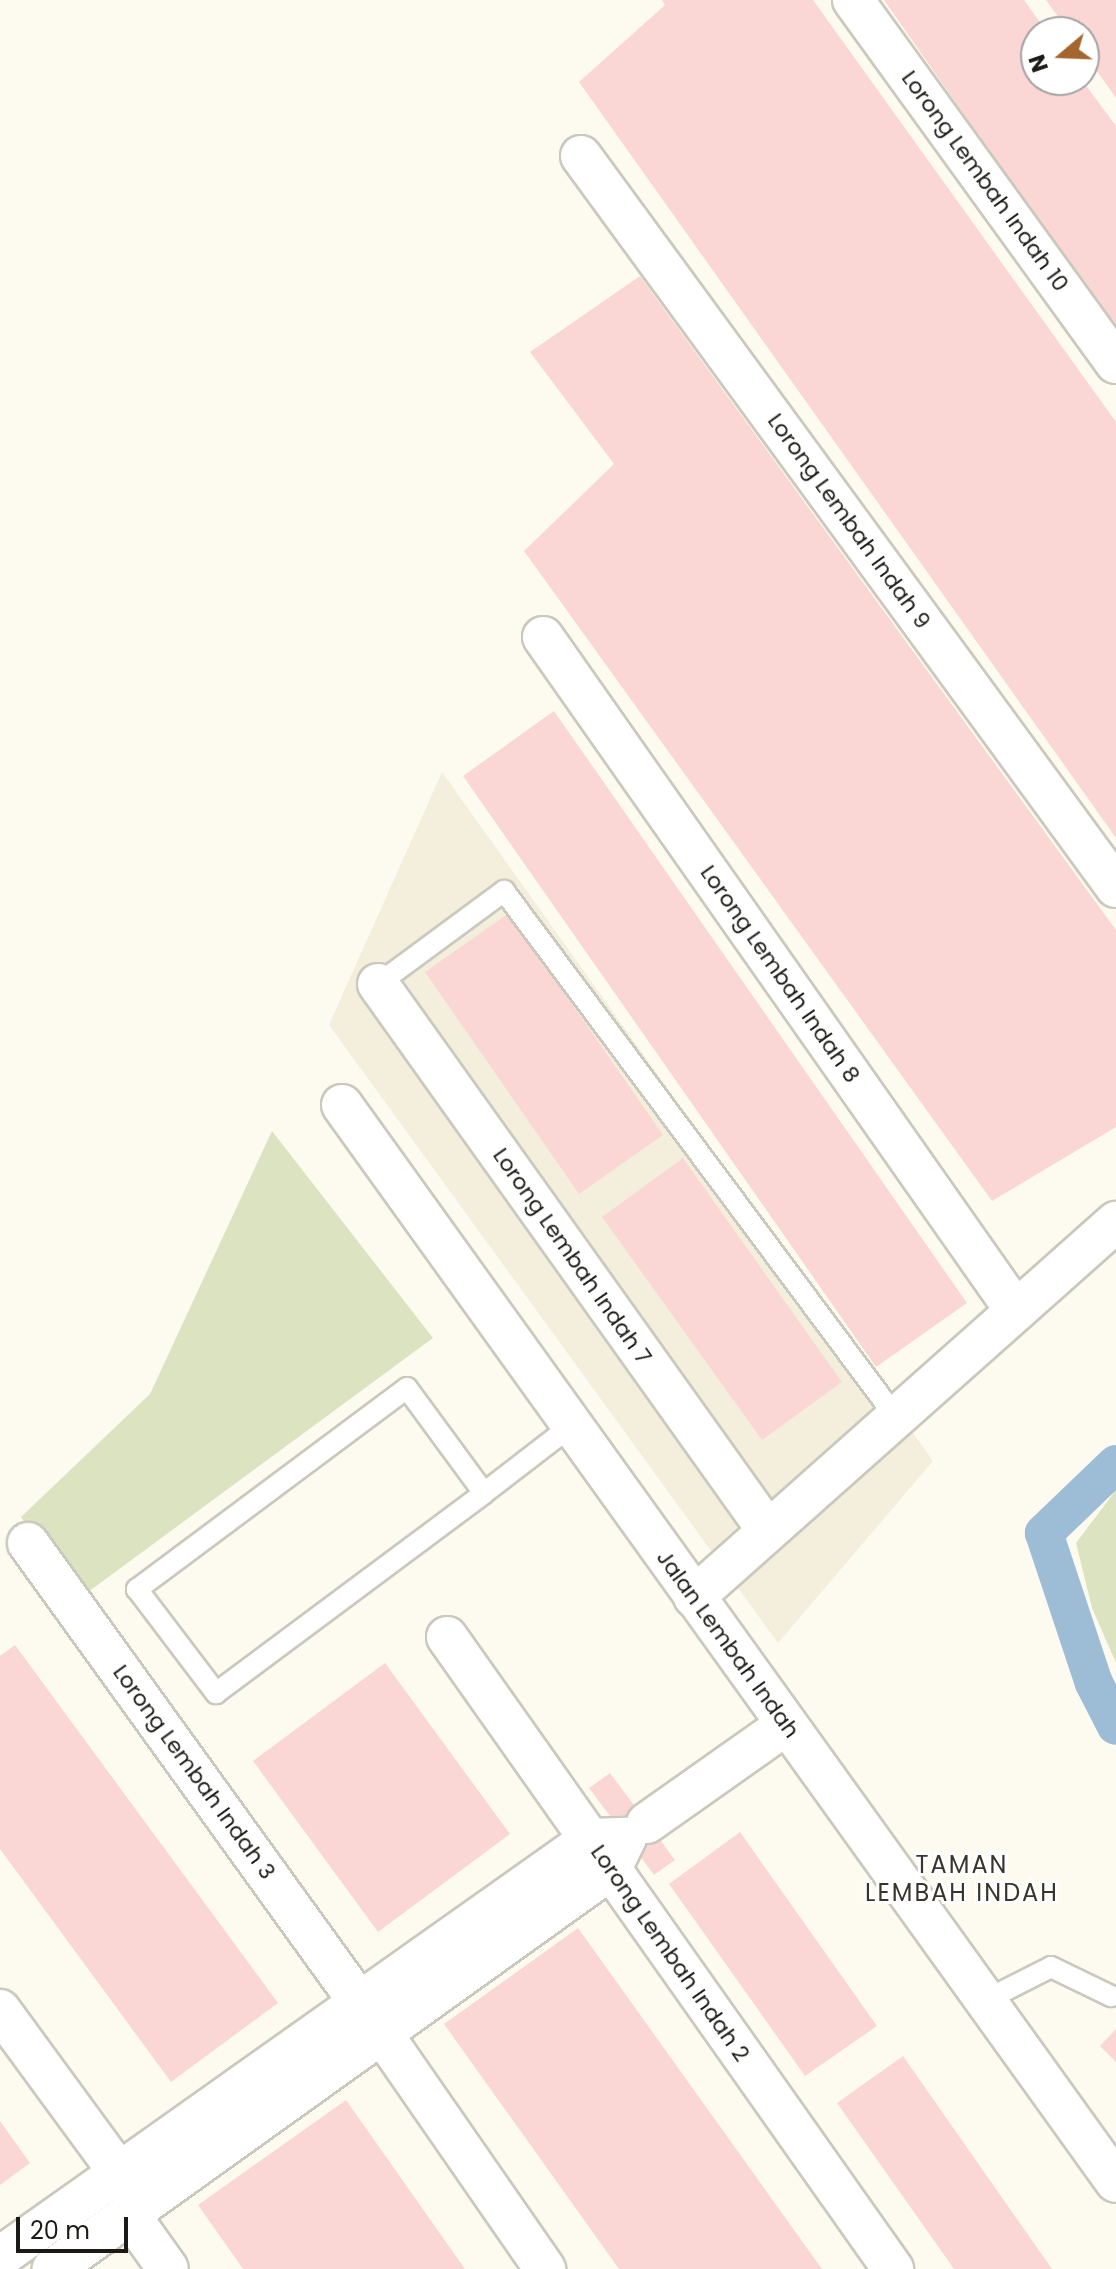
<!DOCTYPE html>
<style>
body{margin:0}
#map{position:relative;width:1116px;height:2269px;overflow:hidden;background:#fdfbef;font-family:Poppins,sans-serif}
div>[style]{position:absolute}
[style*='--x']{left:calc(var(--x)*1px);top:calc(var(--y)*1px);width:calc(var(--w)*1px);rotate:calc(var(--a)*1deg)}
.built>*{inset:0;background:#f3efdc}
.green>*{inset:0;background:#dce3c1}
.canal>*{height:38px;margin:-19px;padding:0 19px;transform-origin:19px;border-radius:19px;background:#9dbcd5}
.building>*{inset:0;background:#fad7d5}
.roads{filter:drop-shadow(2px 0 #cbc8bd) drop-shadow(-2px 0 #cbc8bd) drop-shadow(0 2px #cbc8bd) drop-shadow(0 -2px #cbc8bd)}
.service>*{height:20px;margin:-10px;padding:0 10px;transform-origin:10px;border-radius:10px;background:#fff}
.minor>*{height:40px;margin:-20px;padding:0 20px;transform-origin:20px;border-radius:20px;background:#fff}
span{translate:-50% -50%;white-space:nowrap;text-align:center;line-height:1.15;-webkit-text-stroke:6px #fff;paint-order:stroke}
.street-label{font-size:22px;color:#1b1a16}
.neighbourhood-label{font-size:24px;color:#37352c;letter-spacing:2px}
.north{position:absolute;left:1020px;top:16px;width:80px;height:80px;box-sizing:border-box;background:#fff;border:2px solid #a4a3a2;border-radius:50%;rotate:251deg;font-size:22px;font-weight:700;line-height:32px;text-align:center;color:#1b1a16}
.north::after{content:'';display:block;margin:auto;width:28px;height:36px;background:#a5652e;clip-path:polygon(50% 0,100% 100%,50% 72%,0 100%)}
.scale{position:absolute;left:16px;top:2217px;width:112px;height:36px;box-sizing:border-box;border:4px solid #1b1a16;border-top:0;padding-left:10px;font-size:24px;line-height:28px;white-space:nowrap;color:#1b1a16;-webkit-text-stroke:6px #fff;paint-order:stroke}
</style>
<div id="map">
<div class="built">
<div style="clip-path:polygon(442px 772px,933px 1461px,778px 1643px,329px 1025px)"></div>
</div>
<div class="green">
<div style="clip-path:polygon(272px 1131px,433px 1338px,84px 1595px,21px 1517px,150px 1394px)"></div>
<div style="clip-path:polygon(1116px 1490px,1116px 1663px,1092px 1608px,1076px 1543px)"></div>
</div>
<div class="canal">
<div style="--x:1116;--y:1464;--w:100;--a:136.2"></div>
<div style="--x:1044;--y:1533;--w:158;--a:71.6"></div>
<div style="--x:1094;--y:1683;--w:48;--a:62.9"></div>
</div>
<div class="building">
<div style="clip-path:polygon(662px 0,813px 0,1116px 422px,1116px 838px,579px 82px,665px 5px)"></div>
<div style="clip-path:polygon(884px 0,1024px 0,1047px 32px,1036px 32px,1036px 80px,1082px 80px,1116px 126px,1116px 333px)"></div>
<div style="clip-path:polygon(1046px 0,1116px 0,1116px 98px,1084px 53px,1084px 32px,1069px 32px)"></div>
<div style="clip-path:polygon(640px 276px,1116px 930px,1116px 1127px,992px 1201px,524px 551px,614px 464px,530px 352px)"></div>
<div style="clip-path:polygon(554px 711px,967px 1303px,876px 1367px,463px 776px)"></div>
<div style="clip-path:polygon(509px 913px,663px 1135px,579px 1194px,425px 972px)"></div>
<div style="clip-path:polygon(683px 1158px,842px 1382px,762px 1440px,602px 1217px)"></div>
<div style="clip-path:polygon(15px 1645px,278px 2003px,171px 2082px,0 1849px,0 1656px)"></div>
<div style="clip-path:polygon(385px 1663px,510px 1834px,378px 1932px,253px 1761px)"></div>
<div style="clip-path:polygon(610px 1773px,675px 1860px,654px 1875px,589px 1788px)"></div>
<div style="clip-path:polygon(740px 1832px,877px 2026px,805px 2076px,669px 1884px)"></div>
<div style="clip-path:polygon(578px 1928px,822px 2269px,619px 2269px,444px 2024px)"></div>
<div style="clip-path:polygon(1116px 2029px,1116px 2062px,1100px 2046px)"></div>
<div style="clip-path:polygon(903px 2056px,1052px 2269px,954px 2269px,837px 2103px)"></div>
<div style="clip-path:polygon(346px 2100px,465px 2269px,243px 2269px,198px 2205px)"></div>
<div style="clip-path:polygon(0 2121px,30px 2163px,0 2185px)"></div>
</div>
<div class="roads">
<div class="service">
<div style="--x:378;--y:984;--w:157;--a:-36.4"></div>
<div style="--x:504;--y:891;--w:655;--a:53.32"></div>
<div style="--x:484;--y:1493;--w:130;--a:-126.3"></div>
<div style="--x:407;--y:1388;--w:337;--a:143.3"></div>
<div style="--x:137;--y:1589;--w:131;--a:52.8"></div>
<div style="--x:216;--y:1693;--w:334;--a:-36.7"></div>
<div style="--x:484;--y:1493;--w:110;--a:-37.6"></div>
<div style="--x:984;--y:2001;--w:75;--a:-26.9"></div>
<div style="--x:1051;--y:1967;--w:67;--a:25.8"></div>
</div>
<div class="minor">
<div style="--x:853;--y:0;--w:448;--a:54.1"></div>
<div style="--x:581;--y:156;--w:906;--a:53.8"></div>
<div style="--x:543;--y:637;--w:823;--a:54.94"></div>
<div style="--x:378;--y:984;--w:668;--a:54.5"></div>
<div style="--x:342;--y:1105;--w:1326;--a:54.3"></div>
<div style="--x:28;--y:1543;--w:566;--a:54.2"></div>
<div style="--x:694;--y:1597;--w:565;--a:-41.63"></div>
<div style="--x:447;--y:1637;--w:774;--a:54.79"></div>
<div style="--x:647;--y:1823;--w:170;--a:-35.2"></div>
<div style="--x:0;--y:2010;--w:200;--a:53.8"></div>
<div style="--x:383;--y:2035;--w:285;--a:55.3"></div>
<div style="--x:129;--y:2214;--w:67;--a:54.7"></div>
<div style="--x:0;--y:2257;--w:723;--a:-35.32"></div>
<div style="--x:590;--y:1839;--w:36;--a:-2"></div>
<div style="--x:626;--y:1838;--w:34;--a:116"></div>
<div style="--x:611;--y:1869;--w:687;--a:144.37"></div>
</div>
</div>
<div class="street-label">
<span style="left:985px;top:181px;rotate:54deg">Lorong Lembah Indah 10</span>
<span style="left:849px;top:521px;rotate:54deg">Lorong Lembah Indah 9</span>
<span style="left:780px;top:974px;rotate:55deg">Lorong Lembah Indah 8</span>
<span style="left:572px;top:1256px;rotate:55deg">Lorong Lembah Indah 7</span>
<span style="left:728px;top:1644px;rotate:54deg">Jalan Lembah Indah</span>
<span style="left:194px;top:1772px;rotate:54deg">Lorong Lembah Indah 3</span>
<span style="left:670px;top:1953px;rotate:55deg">Lorong Lembah Indah 2</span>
</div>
<div class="neighbourhood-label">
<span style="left:962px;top:1879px">TAMAN<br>LEMBAH INDAH</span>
</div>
<div class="north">N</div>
<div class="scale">20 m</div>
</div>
